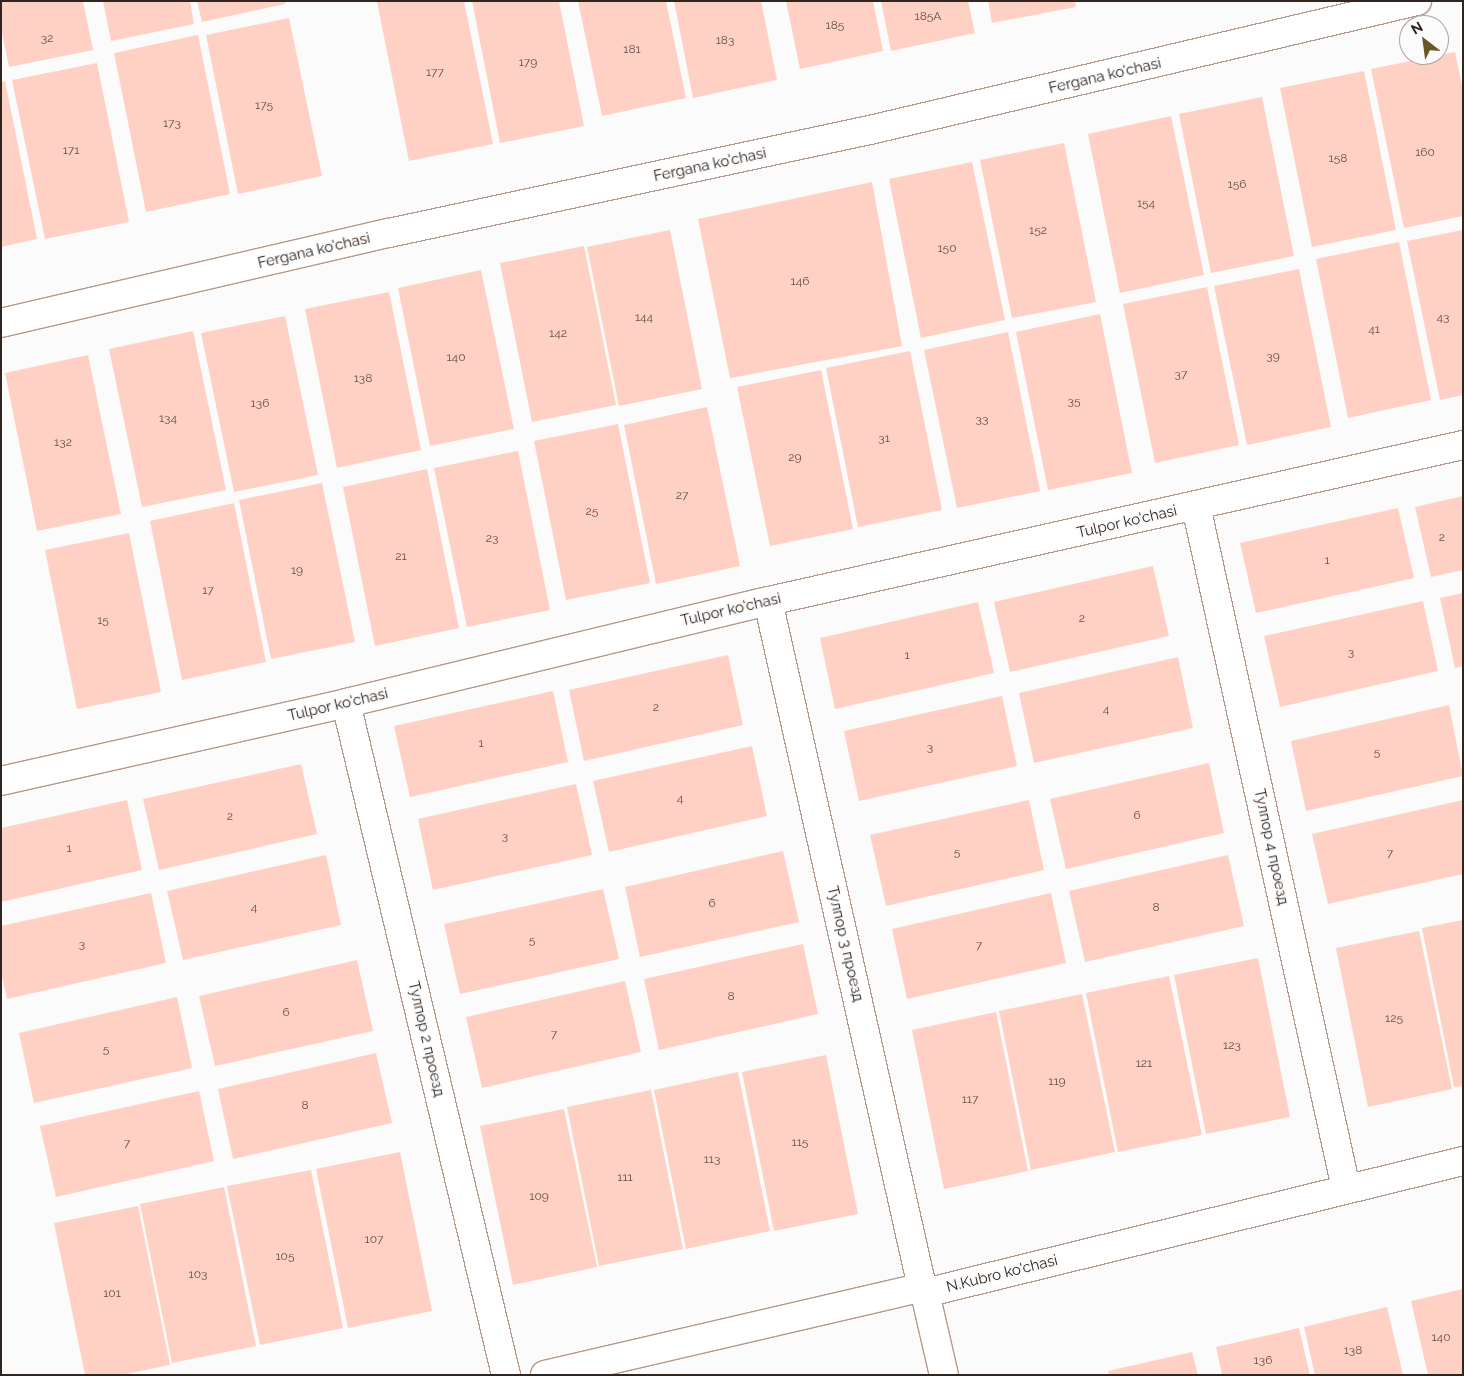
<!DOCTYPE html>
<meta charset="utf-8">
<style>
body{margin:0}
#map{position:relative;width:1464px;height:1376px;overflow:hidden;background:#fbfbfb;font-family:Raleway,sans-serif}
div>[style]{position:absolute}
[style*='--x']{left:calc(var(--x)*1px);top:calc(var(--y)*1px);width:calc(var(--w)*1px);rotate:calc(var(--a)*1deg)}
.building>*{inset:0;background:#fed1c4}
.roads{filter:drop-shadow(1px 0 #b59988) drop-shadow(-1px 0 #b59988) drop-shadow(0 1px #b59988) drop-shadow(0 -1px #b59988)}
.street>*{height:28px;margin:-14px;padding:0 14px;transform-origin:14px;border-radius:14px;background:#fff}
.secondary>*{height:28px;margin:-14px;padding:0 14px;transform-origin:14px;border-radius:14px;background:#fff}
span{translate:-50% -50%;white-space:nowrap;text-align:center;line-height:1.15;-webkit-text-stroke:4px #fbfbfb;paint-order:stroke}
.number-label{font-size:12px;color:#645148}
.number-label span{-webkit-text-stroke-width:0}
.street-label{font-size:15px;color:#31261f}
.frame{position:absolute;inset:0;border:2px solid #31261f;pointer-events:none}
.north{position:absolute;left:1399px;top:15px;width:50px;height:50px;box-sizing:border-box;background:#fbfbfb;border:1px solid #aaa6a3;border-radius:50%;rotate:330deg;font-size:14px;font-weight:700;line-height:20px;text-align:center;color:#31261f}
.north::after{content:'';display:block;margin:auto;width:18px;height:22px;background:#695725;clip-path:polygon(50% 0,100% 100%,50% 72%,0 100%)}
</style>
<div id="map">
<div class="building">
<div style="clip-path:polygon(1px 1px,83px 1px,93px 50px,9px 67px,1px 28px)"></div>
<div style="clip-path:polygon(103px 1px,190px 1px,194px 24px,111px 41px)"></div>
<div style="clip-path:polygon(197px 1px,285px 1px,285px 4px,202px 22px)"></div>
<div style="clip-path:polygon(381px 1px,464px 1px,493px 144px,409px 161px,377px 2px)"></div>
<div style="clip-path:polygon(472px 1px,559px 1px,584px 126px,500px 143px)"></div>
<div style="clip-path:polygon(578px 1px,666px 1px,686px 98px,602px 116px)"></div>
<div style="clip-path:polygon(674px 1px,761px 1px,777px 80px,693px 98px)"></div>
<div style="clip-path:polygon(786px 1px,873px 1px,883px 51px,800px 69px)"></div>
<div style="clip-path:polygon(881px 1px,968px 1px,975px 33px,891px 51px)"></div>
<div style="clip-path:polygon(988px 1px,1075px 1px,1076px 7px,992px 23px)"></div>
<div style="clip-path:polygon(289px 18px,322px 176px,238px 194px,206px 35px)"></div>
<div style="clip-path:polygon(198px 35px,230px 194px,146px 212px,114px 53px)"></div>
<div style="clip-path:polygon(1455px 52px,1463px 90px,1463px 216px,1404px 228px,1371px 69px)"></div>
<div style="clip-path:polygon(97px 63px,129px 222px,45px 239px,12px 80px)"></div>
<div style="clip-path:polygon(1364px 71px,1396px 230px,1312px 247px,1280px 88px)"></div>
<div style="clip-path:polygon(5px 81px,37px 239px,1px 247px,1px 82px)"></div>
<div style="clip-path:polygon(1262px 97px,1294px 256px,1211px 273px,1179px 114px)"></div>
<div style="clip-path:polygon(1171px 116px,1204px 275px,1120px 293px,1088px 134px)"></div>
<div style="clip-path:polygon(1064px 143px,1096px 302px,1012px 318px,980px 160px)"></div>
<div style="clip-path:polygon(972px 162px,1005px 320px,921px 338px,889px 179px)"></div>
<div style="clip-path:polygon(872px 182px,902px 346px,730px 378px,698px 219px)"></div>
<div style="clip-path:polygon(670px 230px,702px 389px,619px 406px,587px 247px)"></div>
<div style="clip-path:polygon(1463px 230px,1463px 395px,1440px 400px,1407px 241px)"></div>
<div style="clip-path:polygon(1399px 242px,1431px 400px,1348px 418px,1316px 259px)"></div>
<div style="clip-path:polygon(584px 246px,616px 405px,532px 422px,500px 263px)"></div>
<div style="clip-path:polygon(1299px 269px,1331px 427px,1247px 445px,1214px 286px)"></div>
<div style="clip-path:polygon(481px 270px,514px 429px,430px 446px,398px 288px)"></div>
<div style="clip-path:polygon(1207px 287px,1239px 445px,1155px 463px,1123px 304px)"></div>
<div style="clip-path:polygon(389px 292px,421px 450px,337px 468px,305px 309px)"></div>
<div style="clip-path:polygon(1100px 314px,1132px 473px,1048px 490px,1016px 332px)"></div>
<div style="clip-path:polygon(285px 316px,318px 475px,234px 492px,201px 333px)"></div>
<div style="clip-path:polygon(193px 331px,226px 490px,142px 507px,109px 349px)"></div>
<div style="clip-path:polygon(1008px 332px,1040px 491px,957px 508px,924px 350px)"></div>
<div style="clip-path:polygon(910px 351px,942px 510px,858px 527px,826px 368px)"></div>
<div style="clip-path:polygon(88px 355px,121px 514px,37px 531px,5px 373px)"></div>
<div style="clip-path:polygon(821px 370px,853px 529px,770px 546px,737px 387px)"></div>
<div style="clip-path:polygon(707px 407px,740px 566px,656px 584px,624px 425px)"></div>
<div style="clip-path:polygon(618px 424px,650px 583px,566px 600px,534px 441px)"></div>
<div style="clip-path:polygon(518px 451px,550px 610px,467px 627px,434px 468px)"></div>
<div style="clip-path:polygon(427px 469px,459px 628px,375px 646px,343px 487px)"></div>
<div style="clip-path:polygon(322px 483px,355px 642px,271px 659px,239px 500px)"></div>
<div style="clip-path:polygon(1463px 496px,1463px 570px,1431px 577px,1415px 507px)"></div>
<div style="clip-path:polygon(234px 503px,266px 662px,182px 680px,150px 521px)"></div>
<div style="clip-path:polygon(1398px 508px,1414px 578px,1256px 613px,1240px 543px)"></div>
<div style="clip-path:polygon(129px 533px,161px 692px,77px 709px,45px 550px)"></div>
<div style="clip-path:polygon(1153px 566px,1169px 636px,1010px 672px,994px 602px)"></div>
<div style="clip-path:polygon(1463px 593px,1463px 666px,1455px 668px,1440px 598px)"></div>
<div style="clip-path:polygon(1423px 601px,1438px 671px,1280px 707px,1264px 636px)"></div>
<div style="clip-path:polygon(978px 602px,994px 673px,835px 709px,820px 638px)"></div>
<div style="clip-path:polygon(728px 655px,743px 725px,584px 761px,569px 690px)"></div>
<div style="clip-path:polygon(1178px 657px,1193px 728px,1034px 763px,1019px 693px)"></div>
<div style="clip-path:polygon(553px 691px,568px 762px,410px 797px,394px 726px)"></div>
<div style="clip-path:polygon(1002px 696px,1017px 766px,859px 801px,844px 731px)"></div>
<div style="clip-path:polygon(1449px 705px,1463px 776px,1306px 811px,1291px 741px)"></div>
<div style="clip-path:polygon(752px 746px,767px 816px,609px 852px,593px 781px)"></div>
<div style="clip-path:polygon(1209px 763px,1224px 833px,1066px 869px,1050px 799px)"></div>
<div style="clip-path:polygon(301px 764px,317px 834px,159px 870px,143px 799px)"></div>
<div style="clip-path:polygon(576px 784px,592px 855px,433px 890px,418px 819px)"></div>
<div style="clip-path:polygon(127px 800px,142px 870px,1px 902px,1px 828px)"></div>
<div style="clip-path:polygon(1029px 800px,1044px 870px,886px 906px,870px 835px)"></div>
<div style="clip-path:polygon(1463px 800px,1463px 874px,1328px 904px,1312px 834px)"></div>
<div style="clip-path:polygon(783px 851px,799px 922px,640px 957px,625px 887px)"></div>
<div style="clip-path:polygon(326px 855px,341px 925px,183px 960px,167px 891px)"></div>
<div style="clip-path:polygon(1228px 855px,1244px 926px,1085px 962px,1069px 891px)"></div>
<div style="clip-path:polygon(603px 889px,619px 959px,460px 994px,444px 924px)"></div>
<div style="clip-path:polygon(151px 893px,166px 963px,7px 999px,1px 972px,1px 926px)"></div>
<div style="clip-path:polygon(1051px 893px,1066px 963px,907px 999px,892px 929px)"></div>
<div style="clip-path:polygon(1463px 920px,1463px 1086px,1454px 1087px,1422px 928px)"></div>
<div style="clip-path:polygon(1419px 931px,1452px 1089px,1368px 1107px,1336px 948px)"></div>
<div style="clip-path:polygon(803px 944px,818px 1014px,659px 1050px,644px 979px)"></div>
<div style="clip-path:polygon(1258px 958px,1290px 1117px,1206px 1134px,1174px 975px)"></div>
<div style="clip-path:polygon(357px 960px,373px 1031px,215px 1066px,199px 996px)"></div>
<div style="clip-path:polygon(1169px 976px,1202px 1135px,1118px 1152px,1086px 993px)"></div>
<div style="clip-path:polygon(625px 981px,641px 1052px,482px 1088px,466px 1017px)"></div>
<div style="clip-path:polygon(1082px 994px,1115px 1152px,1031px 1170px,999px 1011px)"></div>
<div style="clip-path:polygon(177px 997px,192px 1068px,34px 1103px,19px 1033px)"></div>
<div style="clip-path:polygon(996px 1012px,1028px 1171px,944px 1189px,912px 1030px)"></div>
<div style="clip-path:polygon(376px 1053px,392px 1123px,233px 1159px,218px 1089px)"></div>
<div style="clip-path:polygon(826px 1055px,858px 1214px,774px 1231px,742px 1072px)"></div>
<div style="clip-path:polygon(738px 1072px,770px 1231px,686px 1249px,654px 1090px)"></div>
<div style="clip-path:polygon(651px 1090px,683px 1249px,599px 1266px,567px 1107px)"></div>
<div style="clip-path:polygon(199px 1091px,214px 1161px,56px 1197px,40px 1126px)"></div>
<div style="clip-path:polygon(564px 1109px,597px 1267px,513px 1285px,480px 1126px)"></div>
<div style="clip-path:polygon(400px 1152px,432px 1311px,348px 1328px,316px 1169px)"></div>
<div style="clip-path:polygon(311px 1170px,343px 1328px,260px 1345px,227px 1186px)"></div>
<div style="clip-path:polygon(224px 1187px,256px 1346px,172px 1363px,140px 1204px)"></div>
<div style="clip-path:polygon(138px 1206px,170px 1365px,121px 1375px,85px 1375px,54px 1223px)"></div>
<div style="clip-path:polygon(1463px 1289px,1463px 1375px,1428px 1375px,1411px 1301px)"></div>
<div style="clip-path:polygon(1387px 1307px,1403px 1375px,1315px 1375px,1304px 1327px)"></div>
<div style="clip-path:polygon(1299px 1328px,1310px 1375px,1222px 1375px,1216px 1347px)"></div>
<div style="clip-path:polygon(1192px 1352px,1198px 1375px,1109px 1375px,1108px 1371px)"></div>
</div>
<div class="roads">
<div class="street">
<div style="--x:1;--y:323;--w:398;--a:-13.1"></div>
<div style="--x:389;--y:233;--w:492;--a:-12.1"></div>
<div style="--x:870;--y:130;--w:562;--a:-13.27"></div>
<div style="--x:1196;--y:506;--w:698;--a:77.6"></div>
<div style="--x:768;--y:601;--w:703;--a:77.35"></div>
<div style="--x:346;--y:703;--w:691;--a:76.61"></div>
<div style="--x:1;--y:781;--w:354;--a:-12.7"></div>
<div style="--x:346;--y:703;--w:426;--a:-13.6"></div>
<div style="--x:760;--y:603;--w:721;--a:-12.67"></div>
<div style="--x:925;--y:1293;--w:84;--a:77"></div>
</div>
<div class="secondary">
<div style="--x:545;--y:1375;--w:387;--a:-13.1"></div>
<div style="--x:922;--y:1287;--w:7;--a:63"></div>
<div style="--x:925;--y:1293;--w:554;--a:-13.79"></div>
</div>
</div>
<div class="number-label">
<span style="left:928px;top:17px">185А</span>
<span style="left:835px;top:26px">185</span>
<span style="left:47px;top:39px">32</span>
<span style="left:725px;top:41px">183</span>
<span style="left:632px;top:50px">181</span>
<span style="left:528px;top:63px">179</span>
<span style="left:435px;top:73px">177</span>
<span style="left:264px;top:106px">175</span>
<span style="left:172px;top:124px">173</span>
<span style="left:71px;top:151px">171</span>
<span style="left:1425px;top:153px">160</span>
<span style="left:1338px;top:159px">158</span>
<span style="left:1237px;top:185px">156</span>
<span style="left:1146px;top:204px">154</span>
<span style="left:1038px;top:231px">152</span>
<span style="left:947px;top:249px">150</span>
<span style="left:800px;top:282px">146</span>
<span style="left:644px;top:318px">144</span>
<span style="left:1443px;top:318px">43</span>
<span style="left:1374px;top:330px">41</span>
<span style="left:558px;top:334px">142</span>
<span style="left:1273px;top:357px">39</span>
<span style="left:456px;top:358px">140</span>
<span style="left:1181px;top:375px">37</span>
<span style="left:363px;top:379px">138</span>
<span style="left:1074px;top:402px">35</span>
<span style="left:260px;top:404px">136</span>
<span style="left:168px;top:419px">134</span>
<span style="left:982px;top:420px">33</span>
<span style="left:884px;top:439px">31</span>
<span style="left:63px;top:443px">132</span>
<span style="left:795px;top:458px">29</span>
<span style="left:682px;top:496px">27</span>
<span style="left:592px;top:512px">25</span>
<span style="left:1442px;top:538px">2</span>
<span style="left:492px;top:539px">23</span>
<span style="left:401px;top:557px">21</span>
<span style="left:1327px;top:561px">1</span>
<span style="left:297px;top:571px">19</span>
<span style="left:208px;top:591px">17</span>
<span style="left:1082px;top:619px">2</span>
<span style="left:103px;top:621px">15</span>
<span style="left:1351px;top:653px">3</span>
<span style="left:907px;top:656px">1</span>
<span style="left:656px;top:708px">2</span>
<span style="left:1106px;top:710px">4</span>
<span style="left:481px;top:744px">1</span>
<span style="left:930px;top:748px">3</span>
<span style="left:1377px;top:753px">5</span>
<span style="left:680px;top:799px">4</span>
<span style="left:1137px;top:816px">6</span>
<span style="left:230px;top:817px">2</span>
<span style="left:505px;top:837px">3</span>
<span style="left:69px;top:849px">1</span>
<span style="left:957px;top:853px">5</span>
<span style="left:1390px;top:854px">7</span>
<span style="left:712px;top:904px">6</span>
<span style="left:254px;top:908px">4</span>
<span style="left:1156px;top:908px">8</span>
<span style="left:532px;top:941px">5</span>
<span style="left:82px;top:945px">3</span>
<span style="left:979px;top:946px">7</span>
<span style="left:731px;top:997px">8</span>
<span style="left:286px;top:1013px">6</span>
<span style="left:1394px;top:1019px">125</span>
<span style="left:554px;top:1035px">7</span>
<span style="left:1232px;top:1046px">123</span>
<span style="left:106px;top:1050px">5</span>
<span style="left:1144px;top:1064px">121</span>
<span style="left:1057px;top:1082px">119</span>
<span style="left:970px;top:1100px">117</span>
<span style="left:305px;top:1106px">8</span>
<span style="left:800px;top:1143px">115</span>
<span style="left:127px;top:1144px">7</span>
<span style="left:712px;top:1160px">113</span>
<span style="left:625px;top:1178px">111</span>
<span style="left:539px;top:1197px">109</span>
<span style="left:374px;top:1240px">107</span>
<span style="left:285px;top:1257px">105</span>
<span style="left:198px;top:1275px">103</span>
<span style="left:112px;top:1294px">101</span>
<span style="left:1441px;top:1338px">140</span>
<span style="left:1353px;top:1351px">138</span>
<span style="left:1263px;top:1361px">136</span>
</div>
<div class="street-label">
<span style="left:1105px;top:76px;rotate:-13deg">Fergana ko'chasi</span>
<span style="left:710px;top:165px;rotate:-12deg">Fergana ko'chasi</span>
<span style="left:314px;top:251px;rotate:-13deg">Fergana ko'chasi</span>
<span style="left:1127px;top:522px;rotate:-13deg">Tulpor ko'chasi</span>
<span style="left:731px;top:610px;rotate:-13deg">Tulpor ko'chasi</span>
<span style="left:338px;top:705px;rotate:-13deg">Tulpor ko'chasi</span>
<span style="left:1271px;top:847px;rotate:78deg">Тулпор 4 проезд</span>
<span style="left:845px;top:944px;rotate:77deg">Тулпор 3 проезд</span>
<span style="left:426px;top:1039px;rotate:77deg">Тулпор 2 проезд</span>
<span style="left:1002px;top:1274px;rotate:-14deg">N.Kubro ko'chasi</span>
</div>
<div class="frame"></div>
<div class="north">N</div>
</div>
